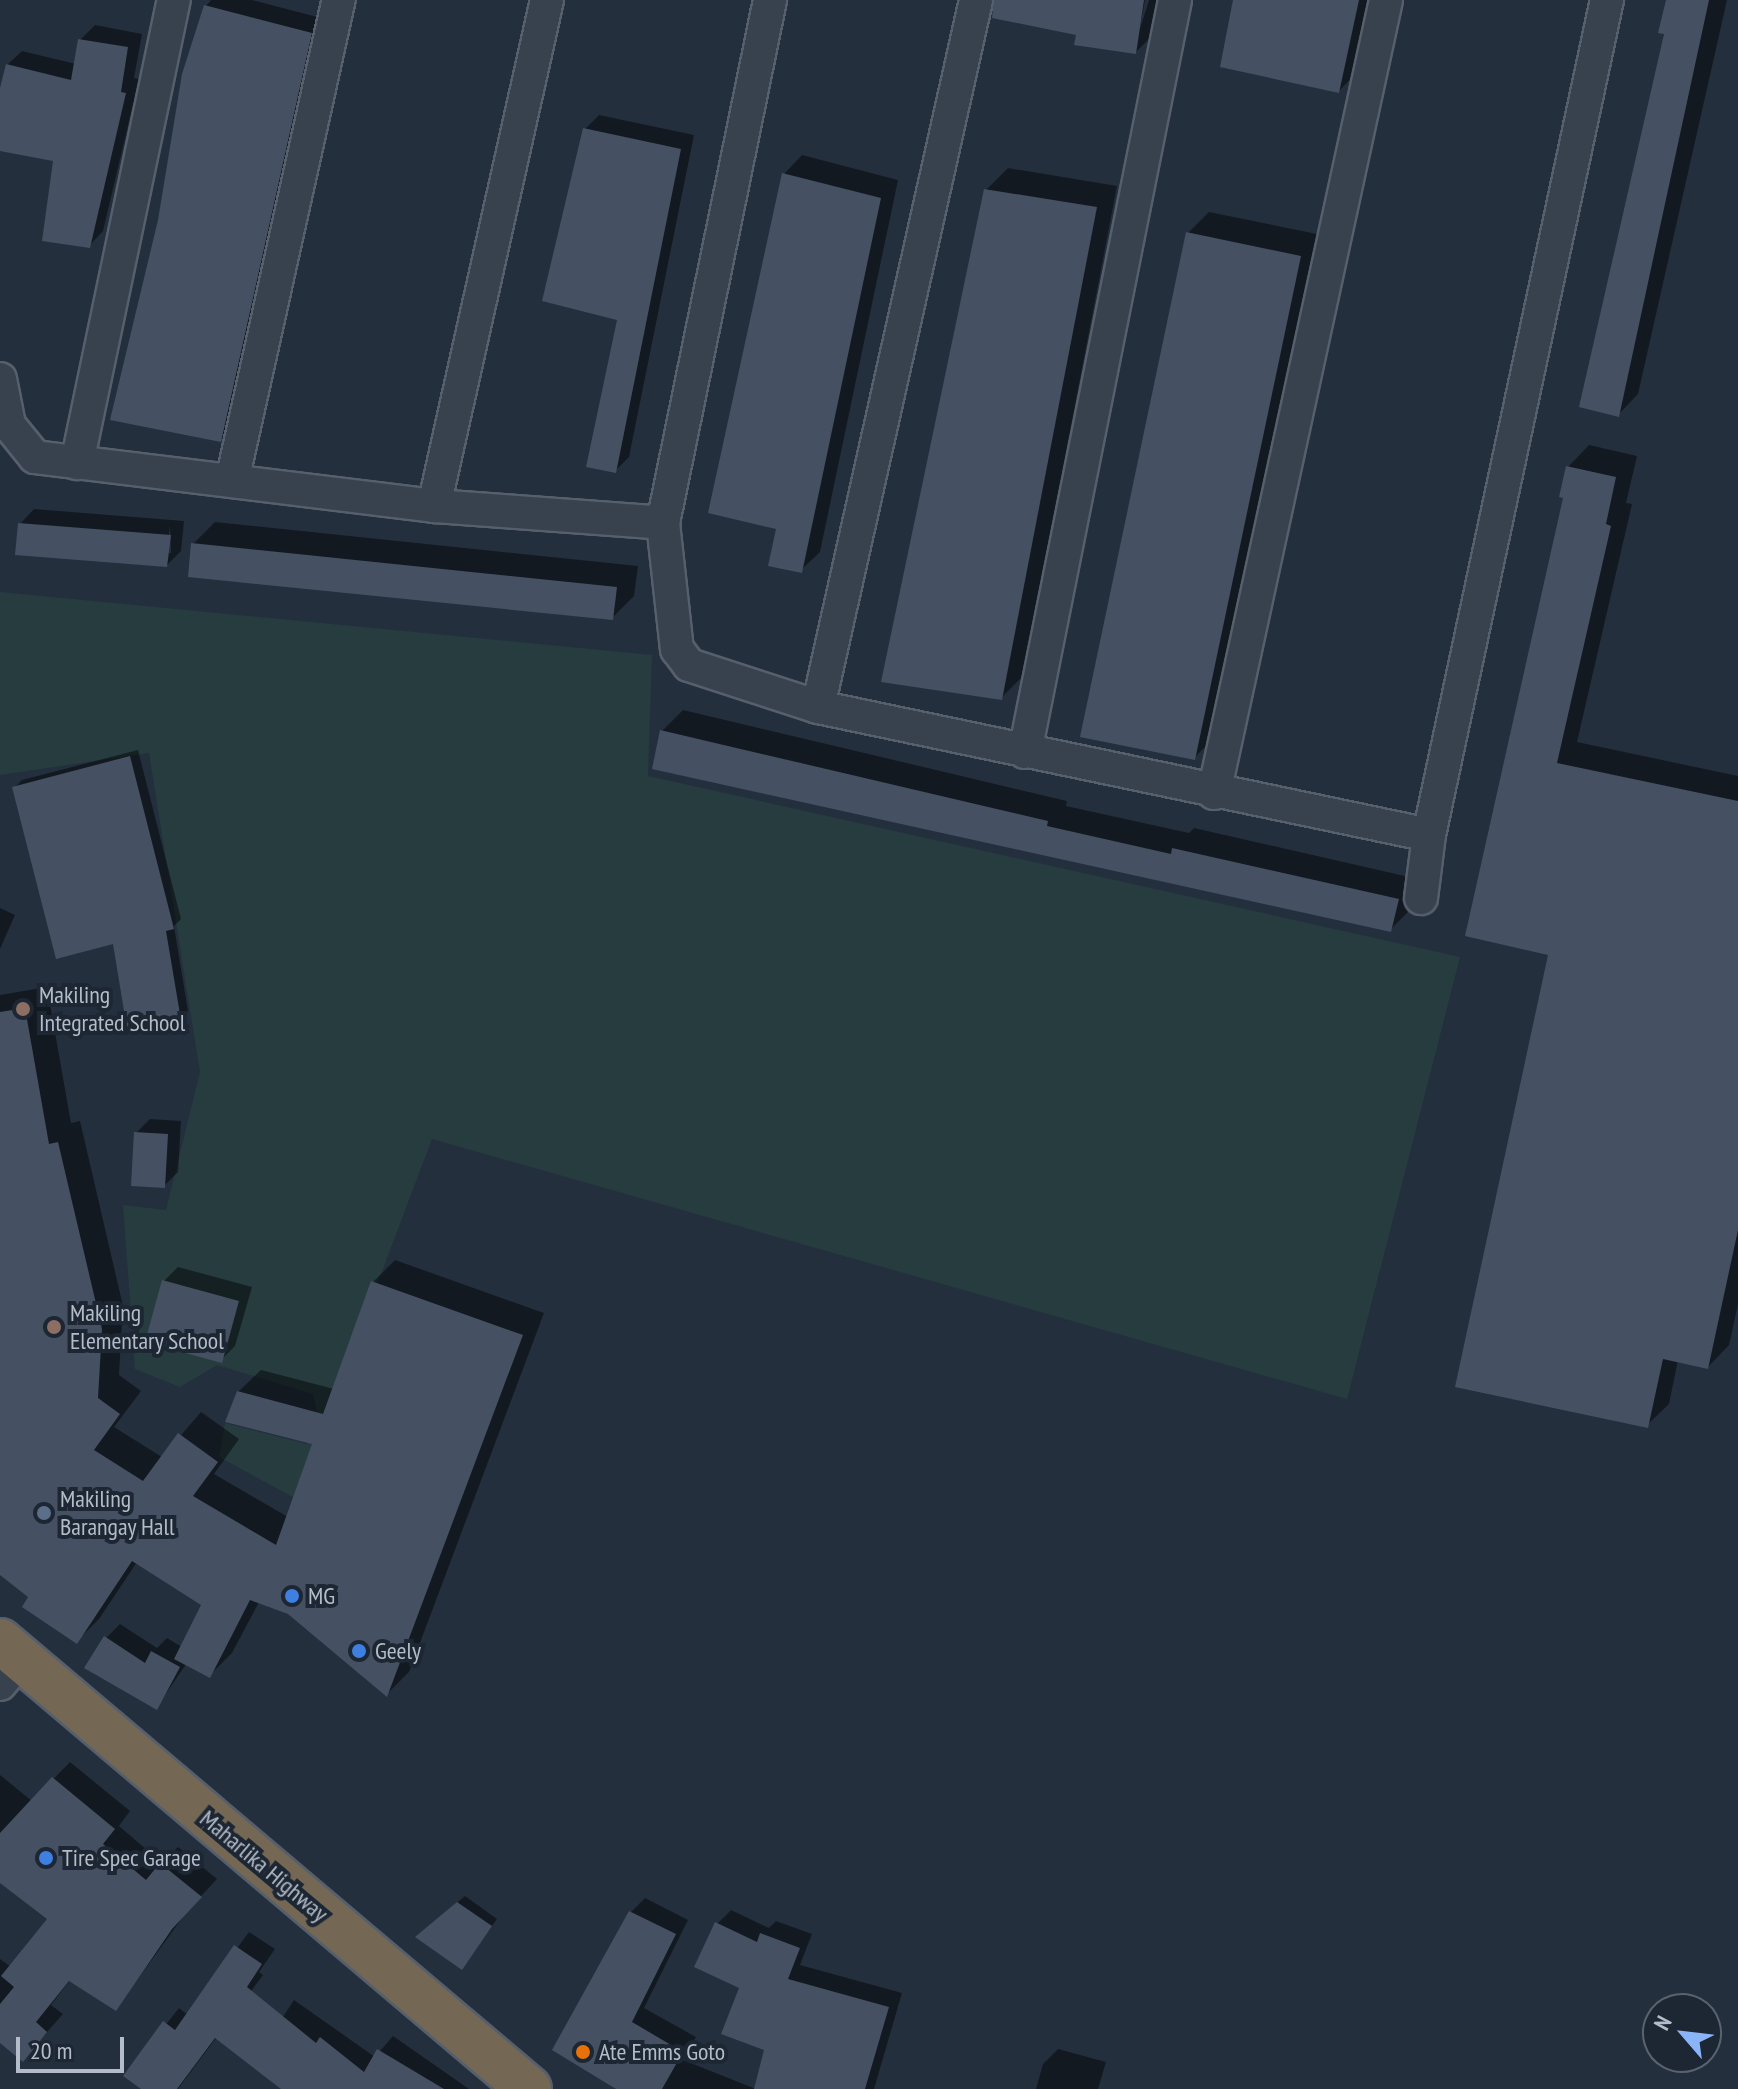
<!DOCTYPE html>
<style>
body{margin:0}
#map{position:relative;width:1738px;height:2089px;overflow:hidden;background:#242f3e;font-family:"PT Sans Narrow",sans-serif}
div>[style]{position:absolute}
[style*='--x']{left:calc(var(--x)*1px);top:calc(var(--y)*1px);width:calc(var(--w)*1px);rotate:calc(var(--a)*1deg)}
.green>*{inset:0;background:#263c3f}
.shadow>*{inset:0;background:#0007}
.building>*{inset:0;background:#455162}
.roads{filter:drop-shadow(2px 0 #565f6c) drop-shadow(-2px 0 #565f6c) drop-shadow(0 2px #565f6c) drop-shadow(0 -2px #565f6c)}
.street>*{height:32px;margin:-16px;padding:0 16px;transform-origin:16px;border-radius:16px;background:#38414e}
.highway>*{height:44px;margin:-22px;padding:0 22px;transform-origin:22px;border-radius:22px;background:#746855}
.dots>*{width:22px;height:22px;translate:-50% -50%;box-sizing:border-box;border:4px solid #1d2633;border-radius:50%}
span{translate:-50% -50%;white-space:nowrap;text-align:center;line-height:1.15;-webkit-text-stroke:8px #1d2633;paint-order:stroke}
.poi-label{font-size:24px;color:#b4bcc9}
.left{translate:0 -50%;text-align:left}
.street-label{font-size:24px;color:#b4bcc9}
.north{position:absolute;left:1642px;top:1993px;width:80px;height:80px;box-sizing:border-box;background:#1d2633;border:2px solid #59626f;border-radius:50%;rotate:298deg;font-size:22px;font-weight:700;line-height:32px;text-align:center;color:#b4bcc9}
.north::after{content:'';display:block;margin:auto;width:28px;height:36px;background:#8ab4f8;clip-path:polygon(50% 0,100% 100%,50% 72%,0 100%)}
.scale{position:absolute;left:16px;top:2037px;width:108px;height:36px;box-sizing:border-box;border:4px solid #b4bcc9;border-top:0;padding-left:10px;font-size:24px;line-height:28px;white-space:nowrap;color:#b4bcc9;-webkit-text-stroke:6px #1d2633;paint-order:stroke}
</style>
<div id="map">
<div class="green">
<div style="clip-path:polygon(0 592px,652px 655px,648px 776px,1460px 957px,1347px 1399px,432px 1139px,347px 1364px,302px 1502px,219px 1457px,225px 1423px,307px 1444px,317px 1414px,313px 1394px,217px 1365px,180px 1387px,135px 1369px,123px 1205px,166px 1210px,200px 1072px,149px 753px,0 775px)"></div>
</div>
<div class="shadow">
<div style="clip-path:polygon(211px 0,252px 0,325px 19px,235px 426px,220px 440px,160px 220px,206px 6px)"></div>
<div style="clip-path:polygon(1022px 0,1145px 0,1139px 32px,1149px 0,1162px 0,1157px 31px,1136px 52px,1078px 33px)"></div>
<div style="clip-path:polygon(1236px 0,1375px 0,1360px 69px,1339px 91px)"></div>
<div style="clip-path:polygon(1668px 0,1727px 0,1638px 394px,1618px 415px)"></div>
<div style="clip-path:polygon(95px 25px,142px 34px,134px 78px,139px 79px,103px 231px,89px 246px,55px 160px,0 149px,0 96px,7px 65px,22px 51px,76px 64px,80px 40px)"></div>
<div style="clip-path:polygon(599px 115px,694px 135px,629px 457px,615px 471px,620px 318px,585px 129px)"></div>
<div style="clip-path:polygon(802px 155px,898px 180px,820px 552px,801px 570px,778px 527px,784px 174px)"></div>
<div style="clip-path:polygon(1008px 168px,1117px 186px,1023px 676px,1001px 698px,986px 190px)"></div>
<div style="clip-path:polygon(1209px 212px,1322px 235px,1216px 736px,1194px 758px,1188px 233px)"></div>
<div style="clip-path:polygon(1589px 445px,1637px 456px,1626px 503px,1632px 504px,1577px 742px,1738px 776px,1738px 1304px,1729px 1345px,1708px 1367px,1678px 1360px,1669px 1404px,1647px 1425px,1550px 954px,1568px 467px)"></div>
<div style="clip-path:polygon(evenodd,34px 509px,184px 521px,181px 551px,167px 565px,20px 524px,34px 509px,170px 525px,171px 553px,167px 553px,170px 525px)"></div>
<div style="clip-path:polygon(215px 522px,638px 566px,634px 596px,613px 617px,193px 544px)"></div>
<div style="clip-path:polygon(683px 710px,1067px 801px,1066px 806px,1189px 833px,1194px 828px,1418px 879px,1411px 909px,1390px 930px,654px 768px,662px 731px)"></div>
<div style="clip-path:polygon(138px 750px,181px 919px,174px 926px,188px 1011px,180px 1019px,115px 942px,14px 788px,22px 780px)"></div>
<div style="clip-path:polygon(0 908px,15px 915px,0 949px)"></div>
<div style="clip-path:polygon(47px 987px,71px 1123px,80px 1121px,123px 1306px,119px 1375px,141px 1391px,114px 1427px,162px 1457px,201px 1412px,239px 1439px,214px 1474px,288px 1517px,315px 1442px,238px 1392px,261px 1370px,334px 1389px,373px 1282px,395px 1260px,544px 1313px,409px 1672px,387px 1694px,289px 1613px,259px 1602px,232px 1653px,210px 1675px,187px 1663px,156px 1708px,106px 1638px,120px 1624px,157px 1648px,167px 1638px,182px 1647px,204px 1605px,137px 1562px,99px 1619px,76px 1642px,0 1569px,0 995px)"></div>
<div style="clip-path:polygon(150px 1119px,181px 1121px,178px 1172px,164px 1186px,136px 1133px)"></div>
<div style="clip-path:polygon(178px 1267px,252px 1287px,235px 1346px,221px 1360px,164px 1281px)"></div>
<div style="clip-path:polygon(70px 1762px,130px 1811px,119px 1826px,162px 1863px,178px 1847px,217px 1879px,188px 1910px,116px 2009px,71px 1979px,51px 2005px,63px 2014px,23px 2059px,0 2040px,0 1959px,11px 1967px,50px 1919px,0 1881px,0 1775px,32px 1801px)"></div>
<div style="clip-path:polygon(465px 1896px,497px 1919px,462px 1967px,424px 1931px)"></div>
<div style="clip-path:polygon(645px 1898px,688px 1920px,644px 2008px,696px 2037px,683px 2060px,756px 2089px,766px 2049px,717px 1924px,731px 1910px,769px 1928px,776px 1921px,812px 1934px,800px 1965px,902px 1993px,874px 2089px,615px 2089px,631px 1912px)"></div>
<div style="clip-path:polygon(249px 1932px,275px 1949px,259px 1972px,263px 1975px,178px 2089px,144px 2089px,126px 2075px,179px 2008px,188px 2015px)"></div>
<div style="clip-path:polygon(294px 2000px,375px 2057px,393px 2036px,469px 2089px,284px 2089px,252px 2064px)"></div>
<div style="clip-path:polygon(1058px 2049px,1106px 2062px,1098px 2089px,1036px 2089px,1043px 2064px)"></div>
</div>
<div class="building">
<div style="clip-path:polygon(994px 0,1144px 0,1136px 54px,1074px 45px,1076px 35px,992px 18px)"></div>
<div style="clip-path:polygon(1233px 0,1359px 0,1339px 93px,1220px 67px)"></div>
<div style="clip-path:polygon(1666px 0,1709px 0,1619px 417px,1579px 407px,1664px 34px,1658px 33px)"></div>
<div style="clip-path:polygon(204px 5px,312px 33px,221px 442px,110px 420px,158px 220px,182px 74px)"></div>
<div style="clip-path:polygon(78px 39px,128px 47px,121px 92px,126px 93px,90px 248px,42px 241px,53px 161px,0 151px,0 88px,6px 64px,71px 80px)"></div>
<div style="clip-path:polygon(583px 128px,681px 149px,616px 473px,586px 467px,617px 320px,542px 301px)"></div>
<div style="clip-path:polygon(782px 173px,881px 198px,802px 573px,768px 566px,776px 529px,708px 513px)"></div>
<div style="clip-path:polygon(984px 189px,1097px 207px,1002px 700px,881px 682px)"></div>
<div style="clip-path:polygon(1186px 232px,1301px 256px,1195px 760px,1080px 737px)"></div>
<div style="clip-path:polygon(1566px 466px,1616px 477px,1606px 524px,1611px 526px,1557px 763px,1738px 801px,1738px 1230px,1708px 1369px,1663px 1359px,1648px 1428px,1455px 1387px,1548px 955px,1465px 936px,1563px 498px,1559px 497px)"></div>
<div style="clip-path:polygon(18px 523px,171px 535px,167px 567px,15px 555px)"></div>
<div style="clip-path:polygon(191px 543px,617px 587px,613px 620px,188px 577px)"></div>
<div style="clip-path:polygon(660px 730px,1048px 821px,1047px 826px,1171px 854px,1172px 848px,1399px 899px,1391px 932px,652px 769px)"></div>
<div style="clip-path:polygon(130px 756px,174px 929px,166px 931px,181px 1020px,127px 1029px,113px 944px,56px 959px,12px 787px)"></div>
<div style="clip-path:polygon(25px 1008px,49px 1144px,58px 1142px,102px 1329px,98px 1398px,120px 1414px,94px 1450px,143px 1481px,178px 1433px,218px 1462px,193px 1496px,276px 1545px,312px 1444px,225px 1422px,237px 1391px,323px 1414px,371px 1281px,523px 1335px,387px 1697px,288px 1614px,250px 1600px,210px 1678px,174px 1659px,201px 1605px,132px 1561px,77px 1644px,22px 1607px,28px 1597px,0 1575px,0 1012px)"></div>
<div style="clip-path:polygon(134px 1132px,168px 1134px,165px 1188px,131px 1186px)"></div>
<div style="clip-path:polygon(162px 1280px,239px 1301px,222px 1363px,145px 1342px)"></div>
<div style="clip-path:polygon(104px 1636px,145px 1663px,151px 1651px,180px 1667px,157px 1710px,84px 1668px)"></div>
<div style="clip-path:polygon(52px 1777px,115px 1829px,103px 1844px,146px 1880px,160px 1863px,202px 1897px,172px 1929px,116px 2011px,69px 1981px,36px 2022px,47px 2032px,23px 2062px,0 2043px,0 2004px,14px 1987px,1px 1976px,47px 1919px,0 1883px,0 1833px)"></div>
<div style="clip-path:polygon(457px 1902px,492px 1926px,462px 1970px,415px 1937px)"></div>
<div style="clip-path:polygon(629px 1911px,676px 1934px,632px 2022px,683px 2052px,662px 2089px,616px 2089px,552px 2050px)"></div>
<div style="clip-path:polygon(715px 1922px,757px 1942px,760px 1933px,800px 1948px,788px 1979px,889px 2007px,865px 2089px,754px 2089px,764px 2050px,721px 2034px,739px 1988px,694px 1967px)"></div>
<div style="clip-path:polygon(234px 1945px,262px 1964px,247px 1987px,316px 2043px,320px 2037px,364px 2072px,377px 2049px,444px 2089px,281px 2089px,215px 2038px,177px 2089px,141px 2089px,123px 2076px,163px 2021px,175px 2030px)"></div>
</div>
<div class="roads">
<div class="street">
<div style="--x:770;--y:0;--w:534;--a:101.56"></div>
<div style="--x:663;--y:523;--w:127;--a:83.7"></div>
<div style="--x:677;--y:649;--w:20;--a:53"></div>
<div style="--x:689;--y:665;--w:136;--a:18"></div>
<div style="--x:818;--y:707;--w:624;--a:11.83"></div>
<div style="--x:0;--y:379;--w:47;--a:78.9"></div>
<div style="--x:9;--y:425;--w:41;--a:50.9"></div>
<div style="--x:35;--y:457;--w:402;--a:7"></div>
<div style="--x:434;--y:506;--w:230;--a:4.2"></div>
<div style="--x:77;--y:463;--w:473;--a:-78.2"></div>
<div style="--x:232;--y:481;--w:493;--a:-77.5"></div>
<div style="--x:434;--y:506;--w:518;--a:-77.41"></div>
<div style="--x:818;--y:707;--w:724;--a:-77.4"></div>
<div style="--x:1025;--y:752;--w:767;--a:-78.72"></div>
<div style="--x:1214;--y:793;--w:811;--a:-77.76"></div>
<div style="--x:1421;--y:898;--w:64;--a:-82.8"></div>
<div style="--x:1429;--y:835;--w:854;--a:-77.97"></div>
<div style="--x:0;--y:1684;--w:33;--a:-50"></div>
</div>
<div class="highway">
<div style="--x:0;--y:1641;--w:693;--a:40.26"></div>
</div>
</div>
<div class="dots">
<div style="left:23px;top:1009px;background:#8d6e63"></div>
<div style="left:54px;top:1327px;background:#8d6e63"></div>
<div style="left:44px;top:1513px;background:#5c6f8a"></div>
<div style="left:292px;top:1596px;background:#3f7fe0"></div>
<div style="left:359px;top:1651px;background:#3f7fe0"></div>
<div style="left:46px;top:1858px;background:#3f7fe0"></div>
<div style="left:583px;top:2052px;background:#e8710a"></div>
</div>
<div class="poi-label">
<span class="left" style="left:39px;top:1009px">Makiling<br>Integrated School</span>
<span class="left" style="left:70px;top:1327px">Makiling<br>Elementary School</span>
<span class="left" style="left:60px;top:1513px">Makiling<br>Barangay Hall</span>
<span class="left" style="left:308px;top:1596px">MG</span>
<span class="left" style="left:375px;top:1651px">Geely</span>
<span class="left" style="left:62px;top:1858px">Tire Spec Garage</span>
<span class="left" style="left:599px;top:2052px">Ate Emms Goto</span>
</div>
<div class="street-label">
<span style="left:264px;top:1866px;rotate:40deg">Maharlika Highway</span>
</div>
<div class="north">N</div>
<div class="scale">20 m</div>
</div>
